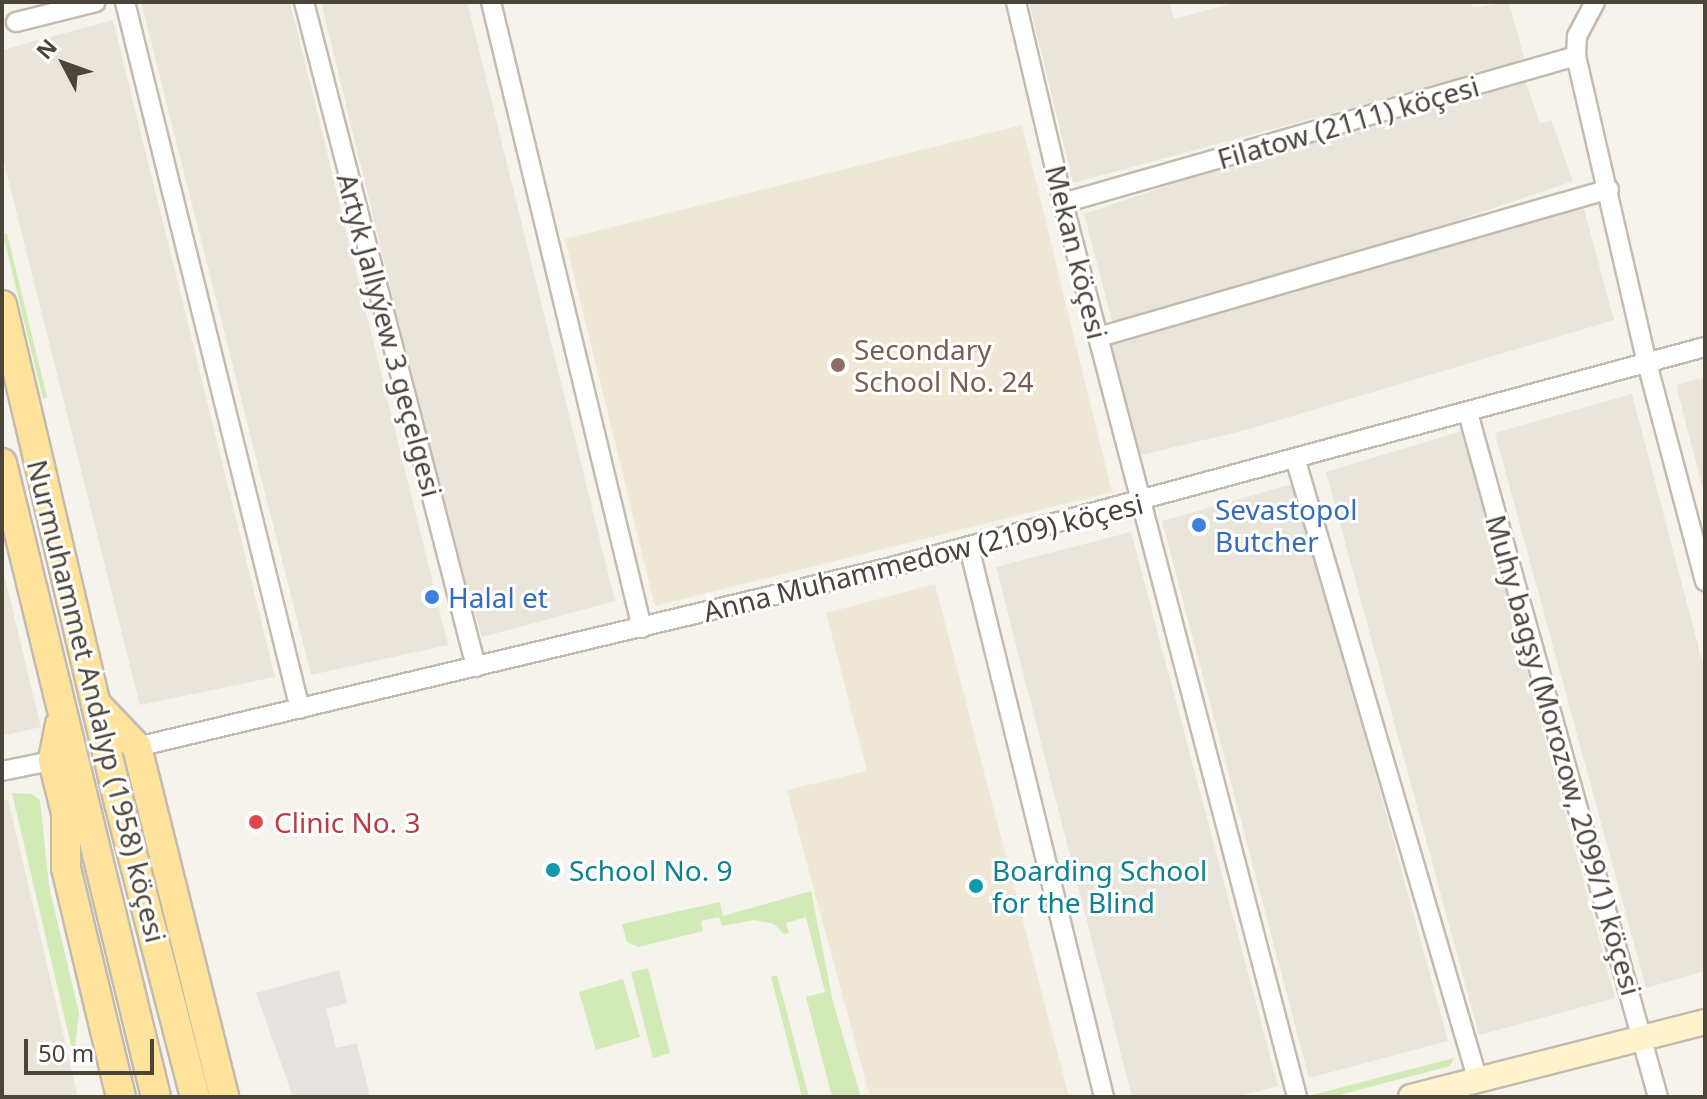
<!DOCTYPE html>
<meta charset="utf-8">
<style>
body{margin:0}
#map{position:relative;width:1707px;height:1099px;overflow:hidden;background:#f6f3ec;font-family:"Noto Sans",sans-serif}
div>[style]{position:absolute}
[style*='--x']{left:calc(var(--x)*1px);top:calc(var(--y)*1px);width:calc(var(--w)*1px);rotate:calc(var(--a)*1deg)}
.residential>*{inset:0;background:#eae5da}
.education>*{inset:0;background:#efe8d6}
.green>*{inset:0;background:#d2eab5}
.parking>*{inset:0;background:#e5e3e0}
.roads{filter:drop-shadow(2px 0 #c2bbae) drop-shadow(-2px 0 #c2bbae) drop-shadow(0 2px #c2bbae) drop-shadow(0 -2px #c2bbae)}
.street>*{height:18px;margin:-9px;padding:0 9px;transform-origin:9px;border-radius:9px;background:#fff}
.secondary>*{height:24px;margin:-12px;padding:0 12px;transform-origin:12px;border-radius:12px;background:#fff3cd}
.primary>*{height:28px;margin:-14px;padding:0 14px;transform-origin:14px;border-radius:14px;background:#ffe39c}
.dots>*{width:22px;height:22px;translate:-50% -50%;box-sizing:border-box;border:4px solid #fff;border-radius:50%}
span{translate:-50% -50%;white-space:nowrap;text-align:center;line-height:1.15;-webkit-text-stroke:6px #fff;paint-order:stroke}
.street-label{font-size:28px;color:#4b4439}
.education-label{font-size:28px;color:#785e54}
.left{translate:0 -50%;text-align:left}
.shop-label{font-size:28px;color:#366cbe}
.health-label{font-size:28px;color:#be3a42}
.culture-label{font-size:28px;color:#0d838f}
.frame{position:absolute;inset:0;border:4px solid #4b4439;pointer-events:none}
.north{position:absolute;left:24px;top:24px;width:80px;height:80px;-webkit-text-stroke:6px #fff;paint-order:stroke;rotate:311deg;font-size:22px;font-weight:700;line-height:32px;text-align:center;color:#4b4439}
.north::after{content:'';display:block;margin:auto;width:28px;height:36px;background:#4b4439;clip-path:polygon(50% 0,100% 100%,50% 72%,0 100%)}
.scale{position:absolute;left:24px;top:1039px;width:130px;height:36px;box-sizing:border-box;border:4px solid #4b4439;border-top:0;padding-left:10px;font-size:24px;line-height:28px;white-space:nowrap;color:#4b4439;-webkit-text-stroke:6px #fff;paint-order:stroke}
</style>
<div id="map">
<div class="residential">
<div style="clip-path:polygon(141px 2px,290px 2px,448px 645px,311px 675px)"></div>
<div style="clip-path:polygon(321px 2px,467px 2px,615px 601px,482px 637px,442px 499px)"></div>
<div style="clip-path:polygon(1029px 2px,1169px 2px,1174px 19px,1237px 2px,1471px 2px,1473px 8px,1509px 2px,1525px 61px,1073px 183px)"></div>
<div style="clip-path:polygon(113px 20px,275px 677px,140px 705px,2px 155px,2px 50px)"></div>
<div style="clip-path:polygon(1524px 78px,1540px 123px,1551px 120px,1573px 181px,1355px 255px,1113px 324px,1084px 214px,1276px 149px)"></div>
<div style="clip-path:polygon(1582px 202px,1614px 320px,1246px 430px,1137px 456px,1110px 344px)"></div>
<div style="clip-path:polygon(1705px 377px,1705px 498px,1676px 385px)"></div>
<div style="clip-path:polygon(1632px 394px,1705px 672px,1705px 971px,1646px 988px,1495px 433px)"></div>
<div style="clip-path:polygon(1462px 431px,1615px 998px,1479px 1035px,1326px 472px)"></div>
<div style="clip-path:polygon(1296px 483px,1448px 1041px,1309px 1078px,1162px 521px)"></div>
<div style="clip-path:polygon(1131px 532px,1278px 1086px,1236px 1097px,1132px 1097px,996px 567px)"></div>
<div style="clip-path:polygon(2px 566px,41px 727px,2px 736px)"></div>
<div style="clip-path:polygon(8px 799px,78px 1097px,2px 1097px,2px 801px)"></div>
</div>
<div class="education">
<div style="clip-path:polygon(1022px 125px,1112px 492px,655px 606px,565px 239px)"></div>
<div style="clip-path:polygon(935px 584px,1069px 1097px,870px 1097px,787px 790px,867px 771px,826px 613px)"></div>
</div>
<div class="green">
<div style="clip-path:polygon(7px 233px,47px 397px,43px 399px,3px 235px)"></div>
<div style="clip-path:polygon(12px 793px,32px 794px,40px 800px,49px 886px,79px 1013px,74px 1058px)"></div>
<div style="clip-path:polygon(811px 891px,833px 1002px,861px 1097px,832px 1097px,806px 997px,825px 992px,806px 917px,786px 923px,789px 933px,784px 934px,774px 924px,754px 920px,722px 926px,719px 917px,701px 921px,703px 931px,638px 947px,627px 942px,622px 924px,720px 902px,723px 916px)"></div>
<div style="clip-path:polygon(648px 968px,670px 1053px,653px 1058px,631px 972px)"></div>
<div style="clip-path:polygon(777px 975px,809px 1097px,802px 1097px,771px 977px)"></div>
<div style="clip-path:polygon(623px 979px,640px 1037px,596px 1050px,579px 992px)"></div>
<div style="clip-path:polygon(1454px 1058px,1450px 1066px,1332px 1097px,1312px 1095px)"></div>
</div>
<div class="parking">
<div style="clip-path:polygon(339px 970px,347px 1003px,326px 1009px,336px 1048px,357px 1043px,370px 1097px,293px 1097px,256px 993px)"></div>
</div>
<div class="roads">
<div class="street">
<div style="--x:125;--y:2;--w:728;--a:76.1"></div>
<div style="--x:304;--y:2;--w:687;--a:75.5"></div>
<div style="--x:491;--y:2;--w:644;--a:76.44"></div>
<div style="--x:1016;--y:2;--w:206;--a:76.8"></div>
<div style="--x:1063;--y:203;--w:924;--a:75.33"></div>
<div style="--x:16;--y:22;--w:82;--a:-14"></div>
<div style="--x:1576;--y:56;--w:315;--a:77"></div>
<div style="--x:1647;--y:363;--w:226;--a:75.1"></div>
<div style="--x:1063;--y:203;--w:534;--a:-15.99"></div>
<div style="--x:1576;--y:56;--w:20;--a:-87"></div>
<div style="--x:1577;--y:36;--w:38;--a:-62"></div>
<div style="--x:1099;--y:337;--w:531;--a:-16.18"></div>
<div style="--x:1468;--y:413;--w:710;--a:74.48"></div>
<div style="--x:1296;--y:461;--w:646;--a:73.64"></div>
<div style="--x:969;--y:547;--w:566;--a:76.21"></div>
<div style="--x:137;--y:747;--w:772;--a:-13.41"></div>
<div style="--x:888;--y:568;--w:846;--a:-15.14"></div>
<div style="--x:2;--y:771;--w:60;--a:-11.5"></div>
</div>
<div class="secondary">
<div style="--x:1411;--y:1097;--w:303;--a:-14.3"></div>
</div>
<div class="primary">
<div style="--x:2;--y:305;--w:512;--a:76.78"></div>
<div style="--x:119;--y:803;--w:304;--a:75.5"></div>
<div style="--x:2;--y:463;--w:652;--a:76.35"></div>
<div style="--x:96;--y:704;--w:59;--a:46.4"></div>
<div style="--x:137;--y:747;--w:361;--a:76"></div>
<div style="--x:60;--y:724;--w:38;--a:101"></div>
<div style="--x:53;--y:761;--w:54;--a:76"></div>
<div style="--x:66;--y:813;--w:55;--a:90"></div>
<div style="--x:66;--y:868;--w:236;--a:76.5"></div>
</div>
</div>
<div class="dots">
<div style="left:838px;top:365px;background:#8d6e63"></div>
<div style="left:1199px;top:525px;background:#3f7fe0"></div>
<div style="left:432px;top:597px;background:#3f7fe0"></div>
<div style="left:256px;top:822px;background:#e0444e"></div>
<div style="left:553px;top:870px;background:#0f9aa8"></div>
<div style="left:976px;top:886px;background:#0f9aa8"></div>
</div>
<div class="street-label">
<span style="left:1348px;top:122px;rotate:-16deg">Filatow (2111) köçesi</span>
<span style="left:1077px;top:252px;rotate:76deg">Mekan köçesi</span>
<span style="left:390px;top:335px;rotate:75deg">Artyk Jallyýew 3 geçelgesi</span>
<span style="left:923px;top:557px;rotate:-14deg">Anna Muhammedow (2109) köçesi</span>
<span style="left:97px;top:701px;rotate:76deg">Nurmuhammet Andalyp (1958) köçesi</span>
<span style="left:1564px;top:755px;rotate:74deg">Muhy bagşy (Morozow, 2099/1) köçesi</span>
</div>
<div class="education-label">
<span class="left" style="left:854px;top:365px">Secondary<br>School No. 24</span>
</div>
<div class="shop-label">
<span class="left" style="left:1215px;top:525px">Sevastopol<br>Butcher</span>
<span class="left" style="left:448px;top:597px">Halal et</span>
</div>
<div class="health-label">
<span class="left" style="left:274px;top:822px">Clinic No. 3</span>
</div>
<div class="culture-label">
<span class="left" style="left:569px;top:870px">School No. 9</span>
<span class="left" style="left:992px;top:886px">Boarding School<br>for the Blind</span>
</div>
<div class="frame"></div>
<div class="north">N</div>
<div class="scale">50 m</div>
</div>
